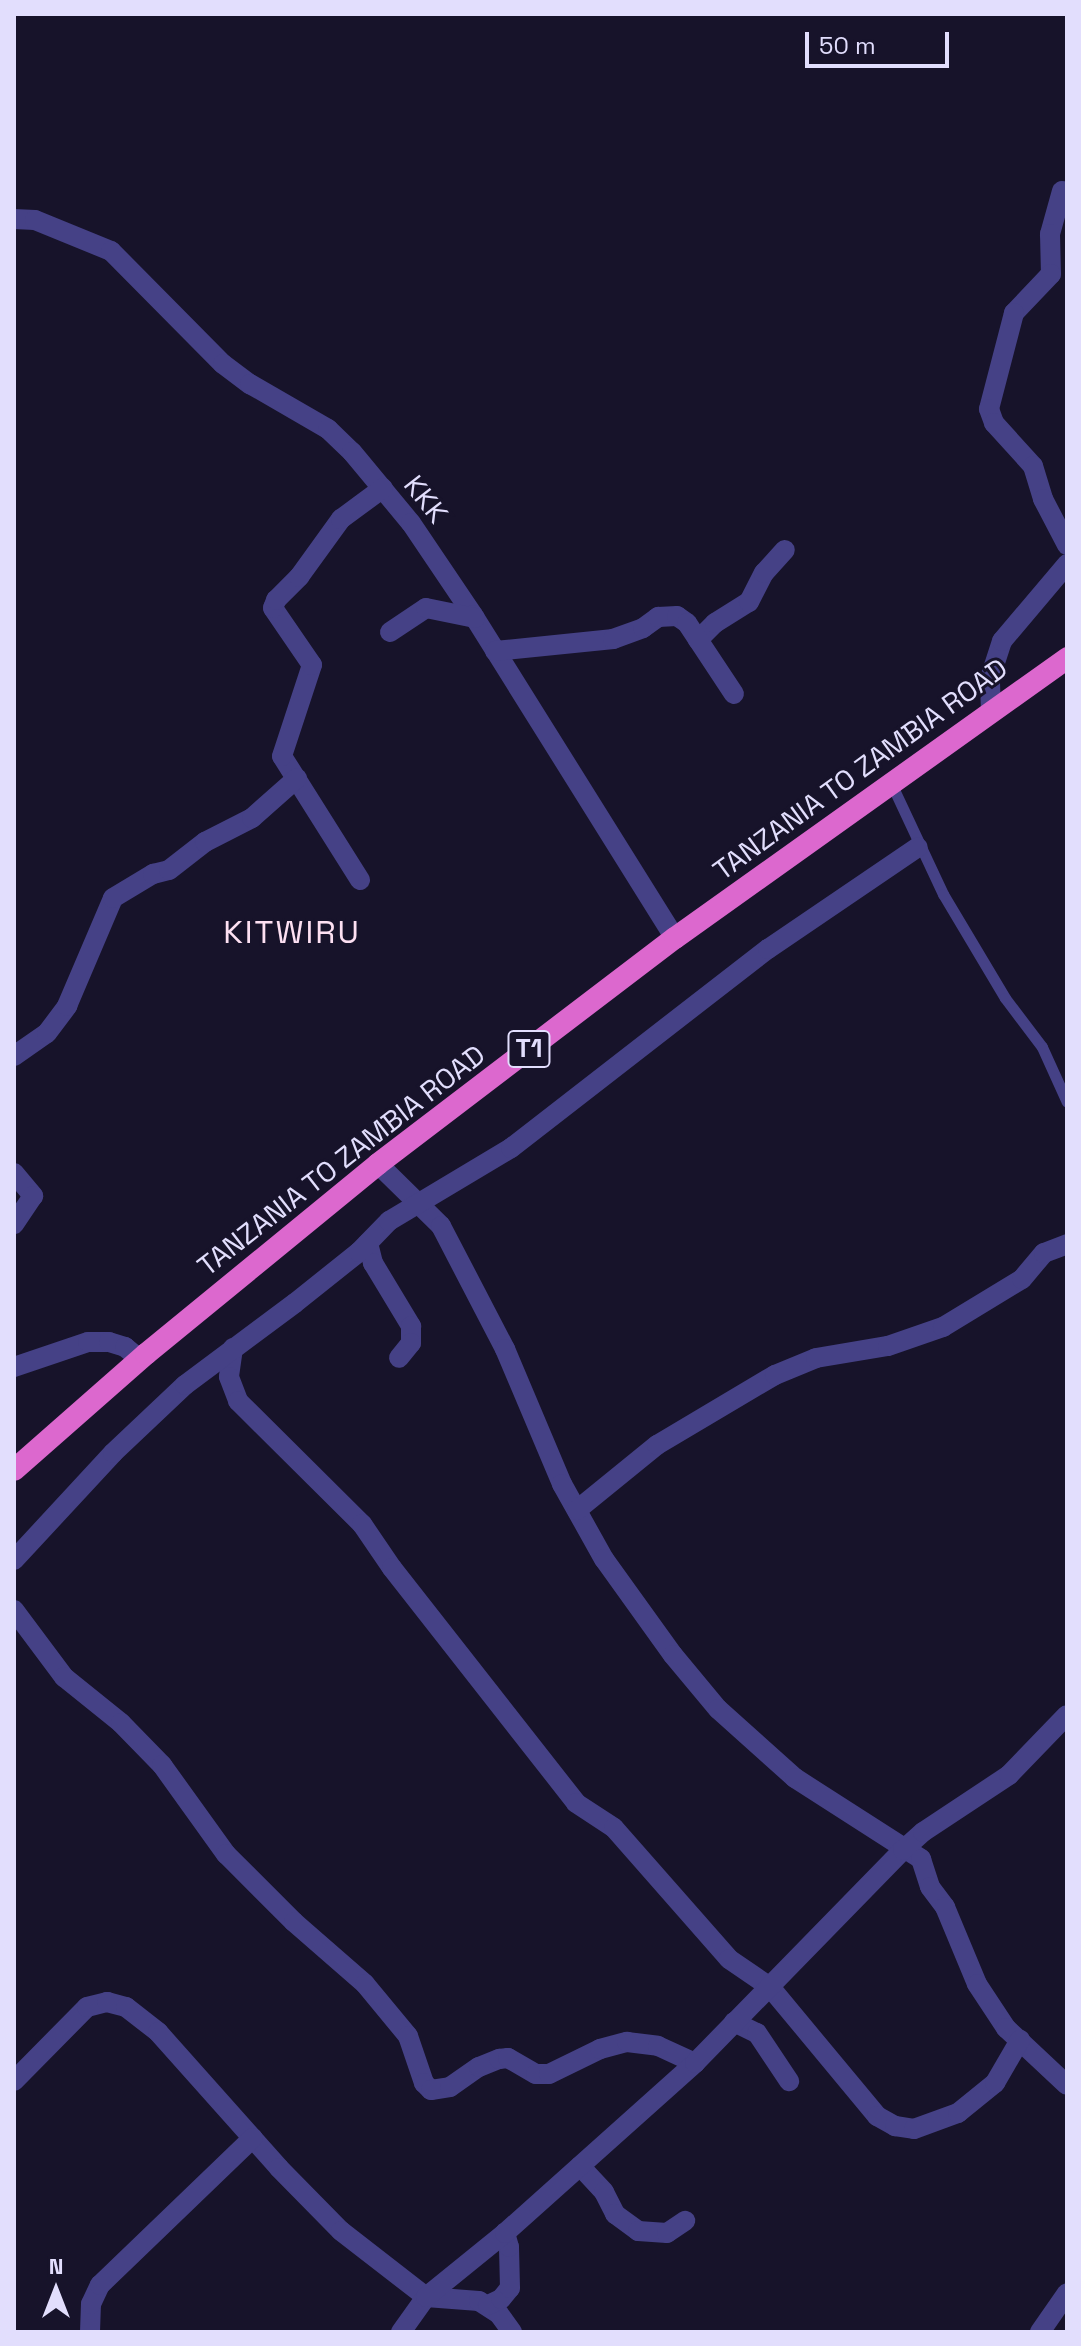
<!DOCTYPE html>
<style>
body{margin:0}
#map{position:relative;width:1081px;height:2346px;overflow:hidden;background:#17132a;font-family:"Space Grotesk",sans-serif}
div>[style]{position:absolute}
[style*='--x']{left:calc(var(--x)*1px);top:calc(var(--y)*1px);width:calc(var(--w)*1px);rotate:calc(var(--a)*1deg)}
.service>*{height:11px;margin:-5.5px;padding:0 5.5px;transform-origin:5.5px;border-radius:5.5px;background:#454186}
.minor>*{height:20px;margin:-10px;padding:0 10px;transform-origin:10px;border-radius:10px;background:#454186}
.trunk>*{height:22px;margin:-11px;padding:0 11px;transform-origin:11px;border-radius:11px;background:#dc68ce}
span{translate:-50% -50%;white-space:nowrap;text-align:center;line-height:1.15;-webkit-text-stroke:6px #17132a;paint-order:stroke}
.shield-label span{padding:2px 6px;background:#17132a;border:2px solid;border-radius:6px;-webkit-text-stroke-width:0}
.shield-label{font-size:26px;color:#e2defd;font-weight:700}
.street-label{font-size:28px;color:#e2defd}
.quarter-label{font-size:32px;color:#fde0f2;letter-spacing:2px}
.frame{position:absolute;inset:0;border:16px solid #e2defd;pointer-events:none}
.north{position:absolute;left:16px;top:2250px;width:80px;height:80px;-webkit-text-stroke:6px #17132a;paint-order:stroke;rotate:0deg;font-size:22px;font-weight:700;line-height:32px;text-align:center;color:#e2defd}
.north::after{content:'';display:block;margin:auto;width:28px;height:36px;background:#e2defd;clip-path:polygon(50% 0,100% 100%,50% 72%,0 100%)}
.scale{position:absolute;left:805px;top:32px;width:144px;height:36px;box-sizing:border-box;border:4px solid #e2defd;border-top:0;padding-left:10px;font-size:24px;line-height:28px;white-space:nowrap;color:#e2defd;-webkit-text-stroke:6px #17132a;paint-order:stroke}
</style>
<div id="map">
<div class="service">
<div style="--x:891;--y:783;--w:123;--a:64.9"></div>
<div style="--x:943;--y:894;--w:121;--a:59.2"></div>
<div style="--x:1005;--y:998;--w:61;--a:52.9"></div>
<div style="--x:1042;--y:1047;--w:60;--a:65.6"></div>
</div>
<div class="minor">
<div style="--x:1062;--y:191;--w:45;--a:105.6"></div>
<div style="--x:1050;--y:234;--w:40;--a:88.6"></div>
<div style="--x:1051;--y:274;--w:54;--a:133.5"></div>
<div style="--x:1014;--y:313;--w:99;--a:104.6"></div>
<div style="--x:989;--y:409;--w:15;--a:70"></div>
<div style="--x:994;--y:423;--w:58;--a:47.8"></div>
<div style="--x:1033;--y:466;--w:34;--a:73"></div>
<div style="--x:1043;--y:499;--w:52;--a:62.4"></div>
<div style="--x:14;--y:219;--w:21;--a:3"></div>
<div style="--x:35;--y:220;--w:82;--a:22.2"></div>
<div style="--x:111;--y:251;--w:159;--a:45.3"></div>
<div style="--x:223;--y:364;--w:34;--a:37"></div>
<div style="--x:250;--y:384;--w:90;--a:30"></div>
<div style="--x:328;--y:429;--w:33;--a:44"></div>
<div style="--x:352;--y:452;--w:92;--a:50.3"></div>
<div style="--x:411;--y:523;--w:111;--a:56"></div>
<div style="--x:473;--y:615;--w:381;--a:58"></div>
<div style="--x:390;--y:632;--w:43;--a:-33.7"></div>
<div style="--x:426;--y:608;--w:50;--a:11.5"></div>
<div style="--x:698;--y:640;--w:24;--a:-45"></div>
<div style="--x:715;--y:623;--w:40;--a:-32"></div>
<div style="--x:749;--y:602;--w:33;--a:-63"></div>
<div style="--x:764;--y:573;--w:31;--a:-48"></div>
<div style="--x:495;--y:651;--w:119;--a:-5.8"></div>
<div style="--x:613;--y:639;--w:32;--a:-20"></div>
<div style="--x:643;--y:628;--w:19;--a:-36"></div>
<div style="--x:658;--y:617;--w:19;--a:-3"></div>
<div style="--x:677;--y:616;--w:12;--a:35"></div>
<div style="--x:687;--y:623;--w:85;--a:56.5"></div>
<div style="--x:991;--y:711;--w:33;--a:-92"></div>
<div style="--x:990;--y:678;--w:39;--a:-72"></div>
<div style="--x:1002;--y:641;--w:101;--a:-49.8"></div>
<div style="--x:360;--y:880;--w:146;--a:-122.2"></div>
<div style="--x:282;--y:756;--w:96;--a:-71.8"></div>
<div style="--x:312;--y:665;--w:69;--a:-124.4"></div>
<div style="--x:273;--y:608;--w:9;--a:-69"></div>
<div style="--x:276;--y:600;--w:33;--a:-45"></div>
<div style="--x:299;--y:577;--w:72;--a:-54.1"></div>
<div style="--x:341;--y:519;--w:52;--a:-36.4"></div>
<div style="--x:14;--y:1056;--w:40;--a:-34.9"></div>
<div style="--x:47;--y:1033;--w:34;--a:-53"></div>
<div style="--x:67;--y:1006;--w:117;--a:-66.9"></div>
<div style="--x:113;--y:898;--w:47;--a:-31"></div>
<div style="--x:153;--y:874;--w:16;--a:-14"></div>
<div style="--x:169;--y:870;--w:46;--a:-37.9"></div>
<div style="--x:205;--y:842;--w:53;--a:-27.1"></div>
<div style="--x:252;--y:818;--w:60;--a:-41.6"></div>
<div style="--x:378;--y:1164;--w:88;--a:44.5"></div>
<div style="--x:441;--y:1226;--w:139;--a:62.5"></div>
<div style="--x:505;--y:1349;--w:147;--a:67.1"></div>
<div style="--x:562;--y:1484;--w:86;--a:60.8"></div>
<div style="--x:604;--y:1559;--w:118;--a:54.3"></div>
<div style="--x:673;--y:1655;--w:70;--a:50.2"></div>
<div style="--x:718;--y:1709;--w:103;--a:41.9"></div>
<div style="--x:795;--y:1778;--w:150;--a:32.7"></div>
<div style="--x:921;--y:1859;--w:29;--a:72"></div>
<div style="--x:930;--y:1887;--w:25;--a:53"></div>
<div style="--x:945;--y:1907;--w:83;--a:67.4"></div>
<div style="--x:977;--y:1984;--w:53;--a:56.6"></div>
<div style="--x:1006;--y:2028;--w:83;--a:43.1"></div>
<div style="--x:14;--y:1173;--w:30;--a:50"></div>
<div style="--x:33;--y:1196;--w:34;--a:124"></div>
<div style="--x:368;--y:1243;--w:21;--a:76"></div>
<div style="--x:373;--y:1263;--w:74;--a:58.9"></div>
<div style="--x:411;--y:1326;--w:17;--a:90"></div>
<div style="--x:411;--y:1343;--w:19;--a:129"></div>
<div style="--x:233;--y:1348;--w:29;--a:98"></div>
<div style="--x:229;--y:1377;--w:26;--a:69"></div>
<div style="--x:238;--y:1401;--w:175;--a:44.8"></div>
<div style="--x:362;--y:1524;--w:53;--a:55.7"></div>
<div style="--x:392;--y:1568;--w:298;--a:51.9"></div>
<div style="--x:576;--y:1803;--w:45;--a:33.3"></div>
<div style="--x:614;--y:1828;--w:174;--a:48.7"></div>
<div style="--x:729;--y:1959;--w:50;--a:34.3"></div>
<div style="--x:770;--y:1987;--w:168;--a:50.3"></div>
<div style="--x:877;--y:2116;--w:21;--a:29"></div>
<div style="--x:895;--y:2126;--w:19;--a:9"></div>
<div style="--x:914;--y:2129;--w:47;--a:-20"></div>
<div style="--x:958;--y:2113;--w:48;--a:-39"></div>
<div style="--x:995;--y:2083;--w:50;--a:-59.8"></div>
<div style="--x:14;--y:1367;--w:78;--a:-18.7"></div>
<div style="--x:88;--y:1342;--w:21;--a:0"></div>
<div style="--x:109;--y:1342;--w:17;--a:17"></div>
<div style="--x:125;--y:1347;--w:19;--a:39"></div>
<div style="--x:577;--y:1510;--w:103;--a:-39.1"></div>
<div style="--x:657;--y:1445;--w:137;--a:-30.7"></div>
<div style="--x:775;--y:1375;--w:44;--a:-22.5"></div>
<div style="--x:816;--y:1358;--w:73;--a:-9.5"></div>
<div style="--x:888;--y:1346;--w:58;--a:-19.1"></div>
<div style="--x:943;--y:1327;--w:92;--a:-31.3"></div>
<div style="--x:1022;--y:1279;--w:34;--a:-50"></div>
<div style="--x:1044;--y:1253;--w:25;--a:-21"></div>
<div style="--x:14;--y:1560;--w:146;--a:-47.2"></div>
<div style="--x:113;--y:1453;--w:99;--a:-43.4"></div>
<div style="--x:185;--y:1385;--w:137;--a:-36.7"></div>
<div style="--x:295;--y:1303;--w:82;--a:-38.6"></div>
<div style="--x:359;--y:1252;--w:43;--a:-45.9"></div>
<div style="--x:389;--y:1221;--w:142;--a:-30.9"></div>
<div style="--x:511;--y:1148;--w:325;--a:-37.8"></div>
<div style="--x:768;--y:949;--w:181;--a:-34.2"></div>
<div style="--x:14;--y:1610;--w:84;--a:53.3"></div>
<div style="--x:64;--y:1677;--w:73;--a:38.9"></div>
<div style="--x:121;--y:1723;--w:59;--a:45.7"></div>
<div style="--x:162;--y:1765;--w:110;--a:54.3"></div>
<div style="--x:226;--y:1854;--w:96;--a:45"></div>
<div style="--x:294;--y:1922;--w:94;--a:41.1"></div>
<div style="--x:365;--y:1984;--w:67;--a:50.4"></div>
<div style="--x:408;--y:2036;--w:50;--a:71.2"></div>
<div style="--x:424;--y:2083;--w:10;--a:45"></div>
<div style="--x:431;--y:2090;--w:19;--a:-9"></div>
<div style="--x:450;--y:2087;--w:35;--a:-35"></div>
<div style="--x:479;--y:2067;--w:22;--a:-22"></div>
<div style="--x:499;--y:2059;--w:9;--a:-6"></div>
<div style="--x:508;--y:2058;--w:32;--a:30"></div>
<div style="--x:536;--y:2074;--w:13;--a:0"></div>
<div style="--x:549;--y:2074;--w:57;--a:-26.1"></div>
<div style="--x:600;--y:2049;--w:28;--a:-15"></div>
<div style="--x:627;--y:2042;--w:31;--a:7"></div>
<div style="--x:658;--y:2046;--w:41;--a:24.7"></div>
<div style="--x:734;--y:2022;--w:25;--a:26"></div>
<div style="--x:757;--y:2033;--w:58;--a:56.3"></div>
<div style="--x:14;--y:2081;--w:104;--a:-45.4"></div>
<div style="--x:87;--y:2007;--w:21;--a:-14"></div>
<div style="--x:107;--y:2002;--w:20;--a:15"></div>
<div style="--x:126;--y:2007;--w:41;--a:38"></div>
<div style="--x:158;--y:2032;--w:182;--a:48.3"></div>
<div style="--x:279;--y:2168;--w:88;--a:45.5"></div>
<div style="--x:341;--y:2231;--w:108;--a:37.8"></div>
<div style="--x:426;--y:2297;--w:53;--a:4.3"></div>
<div style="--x:479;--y:2301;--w:24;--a:33"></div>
<div style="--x:499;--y:2314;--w:22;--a:54"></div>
<div style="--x:580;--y:2166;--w:35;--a:47"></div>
<div style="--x:604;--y:2192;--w:25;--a:63"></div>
<div style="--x:615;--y:2214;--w:29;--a:36"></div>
<div style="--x:638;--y:2231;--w:29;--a:4"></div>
<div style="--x:667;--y:2233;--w:22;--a:-34"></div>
<div style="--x:488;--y:2305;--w:14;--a:-25"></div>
<div style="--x:501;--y:2299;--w:14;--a:-51"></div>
<div style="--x:510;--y:2288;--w:41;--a:-91.4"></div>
<div style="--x:509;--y:2247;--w:15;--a:-106"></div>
<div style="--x:90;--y:2332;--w:28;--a:-88"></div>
<div style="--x:91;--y:2304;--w:21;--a:-65"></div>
<div style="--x:100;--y:2285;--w:212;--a:-43.9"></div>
<div style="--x:401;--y:2332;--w:43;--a:-54.5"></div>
<div style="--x:426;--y:2297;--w:102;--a:-39"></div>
<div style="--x:505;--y:2233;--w:255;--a:-41.8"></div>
<div style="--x:695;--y:2063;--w:298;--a:-45.7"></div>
<div style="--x:903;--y:1850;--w:27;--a:-42"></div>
<div style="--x:923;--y:1832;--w:103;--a:-33.5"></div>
<div style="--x:1009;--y:1775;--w:83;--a:-46"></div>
<div style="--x:1040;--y:2332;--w:47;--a:-55.3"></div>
</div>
<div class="trunk">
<div style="--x:14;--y:1470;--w:176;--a:-41.3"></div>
<div style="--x:146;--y:1354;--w:300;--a:-39.3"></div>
<div style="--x:378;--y:1164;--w:373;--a:-37.3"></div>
<div style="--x:675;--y:938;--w:482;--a:-35.5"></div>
</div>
<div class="shield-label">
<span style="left:529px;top:1049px">T1</span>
</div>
<div class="street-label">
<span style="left:426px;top:499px;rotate:52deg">KKK</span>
<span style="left:860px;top:769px;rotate:-36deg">TANZANIA TO ZAMBIA ROAD</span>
<span style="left:341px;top:1160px;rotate:-38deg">TANZANIA TO ZAMBIA ROAD</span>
</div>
<div class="quarter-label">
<span style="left:292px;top:932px">KITWIRU</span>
</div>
<div class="frame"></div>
<div class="north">N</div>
<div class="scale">50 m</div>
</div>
